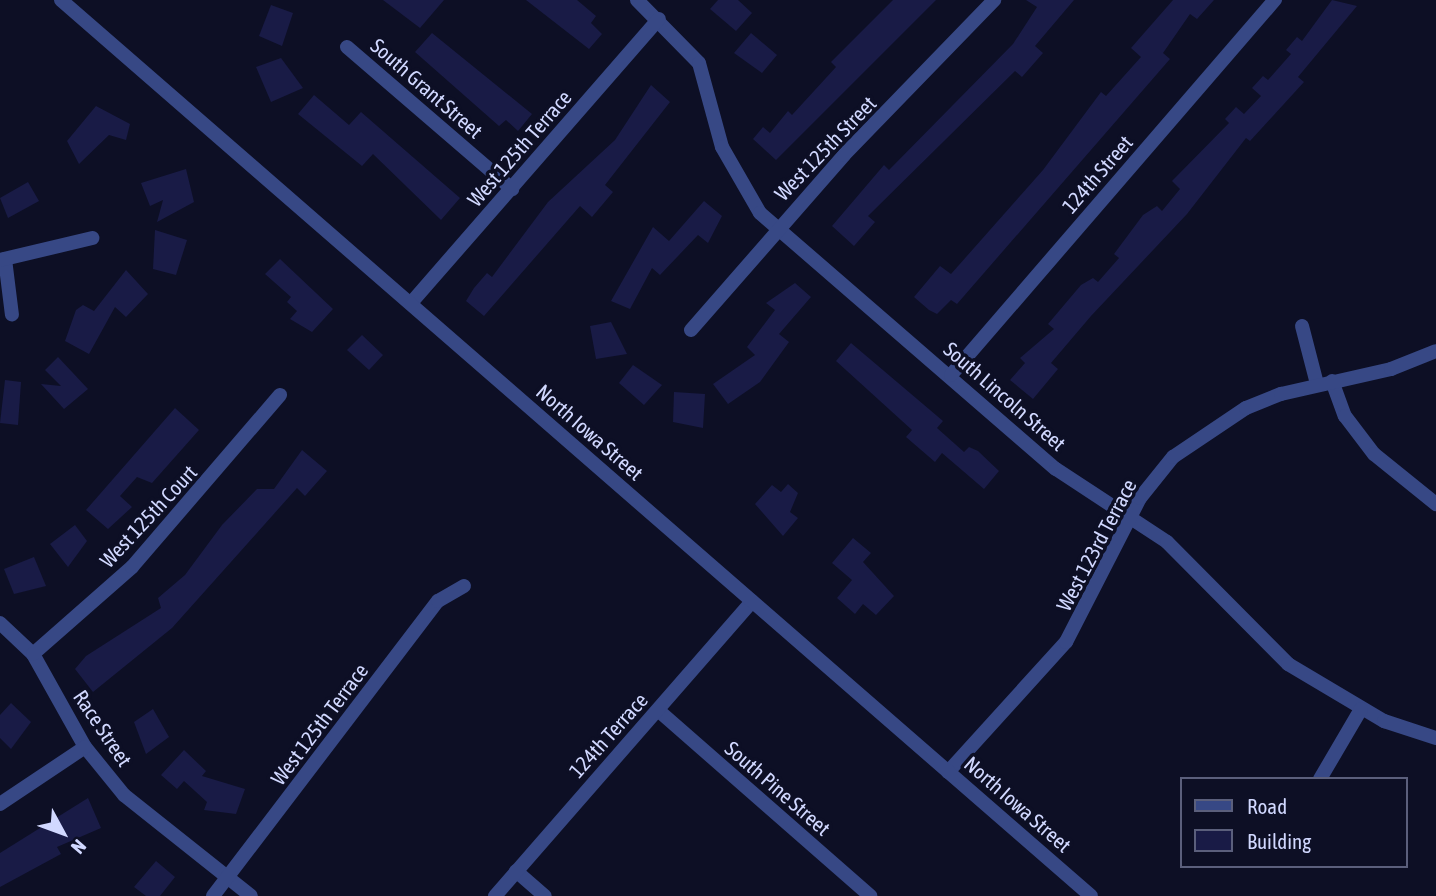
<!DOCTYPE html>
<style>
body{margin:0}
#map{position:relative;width:1436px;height:896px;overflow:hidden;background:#0d0f25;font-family:"Asap Condensed",sans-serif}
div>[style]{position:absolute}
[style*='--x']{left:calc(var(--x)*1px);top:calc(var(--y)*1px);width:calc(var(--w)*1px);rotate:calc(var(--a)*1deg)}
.building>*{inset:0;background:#191b46}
.minor>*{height:14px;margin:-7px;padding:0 7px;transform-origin:7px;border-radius:7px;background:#374885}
.tertiary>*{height:14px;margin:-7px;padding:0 7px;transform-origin:7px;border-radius:7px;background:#374885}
span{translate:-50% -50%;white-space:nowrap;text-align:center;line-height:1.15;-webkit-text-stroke:7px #0d0f25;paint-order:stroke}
.street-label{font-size:21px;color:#d1d8ff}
.legend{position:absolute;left:1180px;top:777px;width:228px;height:91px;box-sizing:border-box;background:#0d0f25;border:2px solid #5b5f7c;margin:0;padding:9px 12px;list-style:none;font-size:21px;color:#d1d8ff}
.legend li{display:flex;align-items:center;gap:14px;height:35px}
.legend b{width:35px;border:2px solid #5b5f7c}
.north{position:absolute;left:28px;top:798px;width:70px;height:70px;-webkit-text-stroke:5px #0d0f25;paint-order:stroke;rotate:131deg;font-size:19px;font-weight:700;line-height:28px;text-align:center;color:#d1d8ff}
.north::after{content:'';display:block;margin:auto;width:24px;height:32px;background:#d1d8ff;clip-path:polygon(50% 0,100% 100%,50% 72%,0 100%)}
</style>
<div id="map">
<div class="building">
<div style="clip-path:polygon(383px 0,444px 0,420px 28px)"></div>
<div style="clip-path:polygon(526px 0,577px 0,596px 16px,591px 23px,602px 34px,589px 49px)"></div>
<div style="clip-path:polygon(718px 0,738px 0,752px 13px,736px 31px,710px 9px)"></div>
<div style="clip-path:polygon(893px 0,936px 0,776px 160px,753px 139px,763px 127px,770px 133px,788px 111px,792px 115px,836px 67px,831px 62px)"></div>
<div style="clip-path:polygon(1026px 0,1074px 0,1035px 46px,1043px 53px,1022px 77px,1015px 71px,868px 216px,875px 222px,854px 246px,832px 226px,884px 165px,889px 170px,1013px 44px,1037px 7px)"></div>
<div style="clip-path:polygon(1173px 0,1214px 0,1197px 19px,1190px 14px,1163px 53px,1170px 59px,957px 304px,951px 300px,937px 314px,929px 310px,914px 297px,940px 266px,951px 274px,1043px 170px,1101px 92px,1106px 96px,1141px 57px,1131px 48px)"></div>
<div style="clip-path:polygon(1332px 0,1357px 6px,1298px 77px,1304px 82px,1250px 141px,1246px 138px,1187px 214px,1091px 316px,1051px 363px,1058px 369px,1033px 399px,1010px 380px,1025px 363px,1020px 358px,1054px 329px,1048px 324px,1081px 285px,1093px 278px,1098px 282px,1119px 258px,1114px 254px,1143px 215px,1157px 206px,1162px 211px,1180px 189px,1172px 181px,1229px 123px,1225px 119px,1236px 107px,1244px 114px,1261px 96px,1252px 88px,1263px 76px,1268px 80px,1291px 54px,1286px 50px,1297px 37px,1302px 41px)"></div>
<div style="clip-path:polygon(271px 5px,293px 13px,282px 46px,259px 36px)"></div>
<div style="clip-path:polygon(432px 33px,532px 114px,518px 131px,506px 120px,499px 126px,415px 52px)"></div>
<div style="clip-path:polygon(751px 33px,777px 55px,762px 73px,734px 53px)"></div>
<div style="clip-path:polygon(281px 58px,303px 88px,271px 102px,256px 67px)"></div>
<div style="clip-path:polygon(651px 85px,670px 102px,605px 185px,613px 192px,592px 217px,580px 206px,484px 316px,466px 301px,474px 288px,487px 273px,492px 277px,548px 202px,615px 140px)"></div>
<div style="clip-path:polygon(314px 95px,349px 125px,361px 112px,460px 198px,441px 220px,373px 154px,362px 166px,298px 114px)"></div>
<div style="clip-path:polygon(96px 106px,130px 124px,126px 140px,109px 135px,79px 164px,67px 141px)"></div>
<div style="clip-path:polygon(186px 169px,194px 202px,157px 222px,163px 200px,150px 206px,141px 183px)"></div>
<div style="clip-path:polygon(28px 182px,39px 201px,8px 218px,0 198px)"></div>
<div style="clip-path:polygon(704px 201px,722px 216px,708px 243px,698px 235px,660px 275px,652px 268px,630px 309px,611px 301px,653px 227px,669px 241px)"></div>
<div style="clip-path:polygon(155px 230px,187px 240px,176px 275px,153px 269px)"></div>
<div style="clip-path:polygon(280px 259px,333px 309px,312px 332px,290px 319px,297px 311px,287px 302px,291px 297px,265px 274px)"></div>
<div style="clip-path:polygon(126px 270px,148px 294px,126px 317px,115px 307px,89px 354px,65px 341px,76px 310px,83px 305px,94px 311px)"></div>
<div style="clip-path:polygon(795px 283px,811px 297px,779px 334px,789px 342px,760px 382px,728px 404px,713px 384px,755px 355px,747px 347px,775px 310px,766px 303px)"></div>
<div style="clip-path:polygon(611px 322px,627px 354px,596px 359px,590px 326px)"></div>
<div style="clip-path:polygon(362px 335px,383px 355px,369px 370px,347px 350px)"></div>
<div style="clip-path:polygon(851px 343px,943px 421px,937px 428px,964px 452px,969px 447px,978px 451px,999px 471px,984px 489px,942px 453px,935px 462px,906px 437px,912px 430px,836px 361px)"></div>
<div style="clip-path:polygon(58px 357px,88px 389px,64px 409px,41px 384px,61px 386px,45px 370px)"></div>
<div style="clip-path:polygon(633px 365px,662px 385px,644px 405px,619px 383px)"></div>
<div style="clip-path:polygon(5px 380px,21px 382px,18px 425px,0 423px)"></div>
<div style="clip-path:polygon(674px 392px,705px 394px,703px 428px,673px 422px)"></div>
<div style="clip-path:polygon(175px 408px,199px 430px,152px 483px,137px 477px,120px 496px,132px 507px,108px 529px,86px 510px)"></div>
<div style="clip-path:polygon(302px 450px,327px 471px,305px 496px,297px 488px,172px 628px,93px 692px,75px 669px,86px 656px,161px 608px,158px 598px,185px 575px,222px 525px,257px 489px,274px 489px)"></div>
<div style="clip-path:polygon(788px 484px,798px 493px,790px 512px,798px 518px,783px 536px,755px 504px,772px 485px,781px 492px)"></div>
<div style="clip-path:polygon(75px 525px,87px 541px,68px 567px,50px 544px)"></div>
<div style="clip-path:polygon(853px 538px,871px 553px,863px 562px,894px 596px,876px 615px,863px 604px,855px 614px,837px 598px,852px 580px,832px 563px)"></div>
<div style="clip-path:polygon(34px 557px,46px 586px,14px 594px,4px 569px)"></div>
<div style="clip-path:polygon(11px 703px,31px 722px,11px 749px,0 738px,0 715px)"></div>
<div style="clip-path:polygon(153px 709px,169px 737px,146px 754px,134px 722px)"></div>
<div style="clip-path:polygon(184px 750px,206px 771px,202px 776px,245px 789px,236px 814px,204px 810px,207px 802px,184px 781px,177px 789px,161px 775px)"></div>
<div style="clip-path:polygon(88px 798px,101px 828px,57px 847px,61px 854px,0 887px,0 853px)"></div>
<div style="clip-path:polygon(156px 861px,175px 877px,160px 896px,146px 896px,134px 887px)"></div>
</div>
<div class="minor">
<div style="--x:637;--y:0;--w:88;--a:45.5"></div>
<div style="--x:699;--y:63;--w:87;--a:74.7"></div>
<div style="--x:722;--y:147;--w:76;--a:60.1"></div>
<div style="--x:760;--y:213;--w:391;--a:40.9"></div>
<div style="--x:1056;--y:469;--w:133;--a:33.3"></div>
<div style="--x:1167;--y:542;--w:172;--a:45.2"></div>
<div style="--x:1288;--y:664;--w:112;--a:30.7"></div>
<div style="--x:1384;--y:721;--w:55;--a:18.1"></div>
<div style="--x:347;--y:47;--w:218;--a:40.7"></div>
<div style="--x:5;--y:259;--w:56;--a:82.9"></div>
<div style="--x:0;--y:260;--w:95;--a:-13.4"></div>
<div style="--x:411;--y:303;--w:377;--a:-48.9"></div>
<div style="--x:1302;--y:326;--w:60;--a:75.5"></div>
<div style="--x:691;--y:330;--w:232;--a:-48.8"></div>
<div style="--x:844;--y:155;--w:216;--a:-45.9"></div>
<div style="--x:951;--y:375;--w:496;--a:-49.2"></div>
<div style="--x:1332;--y:381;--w:37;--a:70"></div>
<div style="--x:1345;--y:416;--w:48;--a:52.7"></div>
<div style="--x:1374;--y:454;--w:80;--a:38.9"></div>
<div style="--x:0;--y:623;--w:45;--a:43.2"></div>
<div style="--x:33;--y:654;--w:107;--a:60.8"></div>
<div style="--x:85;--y:747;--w:62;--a:50.9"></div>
<div style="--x:124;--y:795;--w:162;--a:38.5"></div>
<div style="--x:33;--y:654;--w:132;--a:-41.3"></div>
<div style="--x:132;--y:567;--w:227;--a:-49.3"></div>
<div style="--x:659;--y:711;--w:281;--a:41.2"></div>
<div style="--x:948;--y:772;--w:176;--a:-47.8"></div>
<div style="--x:1066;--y:642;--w:162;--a:-62.8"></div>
<div style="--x:1140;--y:498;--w:53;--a:-51.2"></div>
<div style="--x:1173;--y:457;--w:88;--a:-33.9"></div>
<div style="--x:1246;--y:408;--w:38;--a:-22"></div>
<div style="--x:1281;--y:394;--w:113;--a:-12.8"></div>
<div style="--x:1391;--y:369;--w:48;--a:-21.8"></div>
<div style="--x:1320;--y:779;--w:81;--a:-59.6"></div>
<div style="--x:0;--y:804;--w:102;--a:-33.8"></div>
<div style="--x:516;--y:871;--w:38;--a:41"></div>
<div style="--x:213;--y:896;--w:371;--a:-52.7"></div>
<div style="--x:438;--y:601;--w:30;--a:-30"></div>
<div style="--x:495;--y:896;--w:391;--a:-48.9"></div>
</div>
<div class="tertiary">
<div style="--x:61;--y:0;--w:1365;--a:41.02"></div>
</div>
<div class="street-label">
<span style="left:427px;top:88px;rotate:41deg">South Grant Street</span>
<span style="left:519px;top:148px;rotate:-49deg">West 125th Terrace</span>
<span style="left:825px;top:148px;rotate:-46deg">West 125th Street</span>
<span style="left:1097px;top:174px;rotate:-49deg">124th Street</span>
<span style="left:1005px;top:396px;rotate:41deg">South Lincoln Street</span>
<span style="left:590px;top:432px;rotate:41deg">North Iowa Street</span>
<span style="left:148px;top:516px;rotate:-47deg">West 125th Court</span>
<span style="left:1096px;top:545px;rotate:-62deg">West 123rd Terrace</span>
<span style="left:319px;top:724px;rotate:-53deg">West 125th Terrace</span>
<span style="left:103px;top:728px;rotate:56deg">Race Street</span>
<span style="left:608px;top:735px;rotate:-48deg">124th Terrace</span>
<span style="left:778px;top:788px;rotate:41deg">South Pine Street</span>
<span style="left:1018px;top:804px;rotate:41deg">North Iowa Street</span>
</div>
<ul class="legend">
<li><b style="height:9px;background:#374885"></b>Road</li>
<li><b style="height:19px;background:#191b46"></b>Building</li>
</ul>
<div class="north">N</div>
</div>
